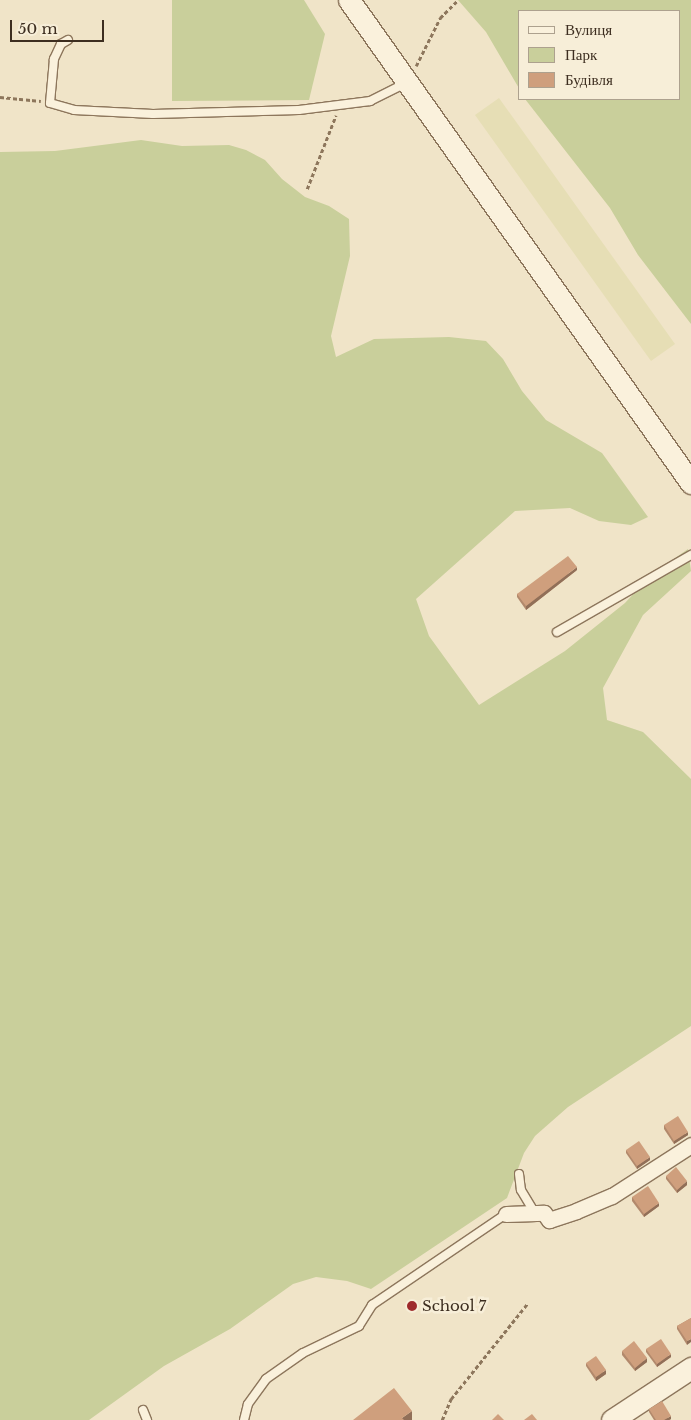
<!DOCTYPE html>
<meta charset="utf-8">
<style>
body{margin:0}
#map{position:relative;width:691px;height:1420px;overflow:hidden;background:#f0e4c8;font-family:"Libre Baskerville",serif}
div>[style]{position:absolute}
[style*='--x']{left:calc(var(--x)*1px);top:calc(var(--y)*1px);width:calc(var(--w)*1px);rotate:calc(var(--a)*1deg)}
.farmland>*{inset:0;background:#e6deb5}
.green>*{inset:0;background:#c9cf9b}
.path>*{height:2.5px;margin-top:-1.25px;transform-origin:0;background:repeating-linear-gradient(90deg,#8d765c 0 4px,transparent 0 6.5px)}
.roads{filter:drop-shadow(1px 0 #8d765c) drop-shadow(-1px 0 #8d765c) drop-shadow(0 1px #8d765c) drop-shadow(0 -1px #8d765c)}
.lane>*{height:8px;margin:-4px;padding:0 4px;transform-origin:4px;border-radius:4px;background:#faf1dc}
.street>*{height:15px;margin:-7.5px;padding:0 7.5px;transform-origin:7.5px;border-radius:7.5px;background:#faf1dc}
.secondary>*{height:21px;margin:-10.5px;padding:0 10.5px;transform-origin:10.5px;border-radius:10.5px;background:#faf1dc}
.wall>*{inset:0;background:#b2896c}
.shaded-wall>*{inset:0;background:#916f58}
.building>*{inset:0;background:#cf9f7d}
.dots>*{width:14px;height:14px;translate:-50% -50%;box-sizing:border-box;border:2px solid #f7eed8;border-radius:50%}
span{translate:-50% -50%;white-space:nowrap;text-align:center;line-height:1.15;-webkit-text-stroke:5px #f7eed8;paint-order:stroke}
.poi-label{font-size:15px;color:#3d2e20}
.left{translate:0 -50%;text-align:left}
.legend{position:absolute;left:518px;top:10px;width:162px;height:90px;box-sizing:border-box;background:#f7eed8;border:1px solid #ada18e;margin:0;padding:6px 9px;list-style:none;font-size:15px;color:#3d2e20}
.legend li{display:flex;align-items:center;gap:10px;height:25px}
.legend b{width:25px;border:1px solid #ada18e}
.scale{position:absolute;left:10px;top:20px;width:94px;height:22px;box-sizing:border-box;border:2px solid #3d2e20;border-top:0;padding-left:6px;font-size:15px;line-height:18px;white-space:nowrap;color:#3d2e20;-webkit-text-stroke:4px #f7eed8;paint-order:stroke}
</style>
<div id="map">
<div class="farmland">
<div style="clip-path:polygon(499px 98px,675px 344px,651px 361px,475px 115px)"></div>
</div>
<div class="green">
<div style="clip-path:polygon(172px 0,304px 0,325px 34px,309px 100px,172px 101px)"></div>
<div style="clip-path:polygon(458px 0,691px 0,691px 324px,638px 255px,610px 208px,525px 99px,680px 99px,680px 11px,520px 11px,520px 90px,486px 32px)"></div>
<div style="clip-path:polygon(141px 140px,182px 146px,229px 145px,246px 150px,265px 160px,282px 179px,305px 197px,329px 206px,349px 219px,350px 256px,331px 336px,336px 357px,374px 339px,449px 337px,486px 341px,503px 359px,522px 391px,546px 420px,602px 453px,648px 517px,631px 525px,599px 521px,570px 508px,515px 511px,416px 599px,429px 636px,479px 705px,565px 651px,625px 603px,651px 575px,688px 549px,691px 571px,643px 615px,603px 688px,607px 720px,643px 732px,691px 779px,691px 1026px,568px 1107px,535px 1136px,524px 1153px,507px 1198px,371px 1289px,347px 1281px,316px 1277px,293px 1284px,230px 1329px,164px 1366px,89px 1420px,0 1420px,0 152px,55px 151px)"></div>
</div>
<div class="path">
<div style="--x:416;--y:66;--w:54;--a:-63.4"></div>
<div style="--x:440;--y:18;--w:25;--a:-45"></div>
<div style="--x:0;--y:97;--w:41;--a:5.6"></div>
<div style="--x:307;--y:189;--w:79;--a:-68.6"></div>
<div style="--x:442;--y:1420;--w:23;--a:-67"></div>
<div style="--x:451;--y:1399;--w:123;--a:-51.3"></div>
</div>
<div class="roads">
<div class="lane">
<div style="--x:68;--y:40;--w:8;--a:150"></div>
<div style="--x:61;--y:44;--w:17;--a:115"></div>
<div style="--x:54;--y:59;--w:44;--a:95.2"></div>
<div style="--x:50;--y:103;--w:25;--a:16"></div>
<div style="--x:74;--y:110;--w:79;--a:2.9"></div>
<div style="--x:153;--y:114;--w:146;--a:-1.6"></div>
<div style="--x:299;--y:110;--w:72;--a:-7.2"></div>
<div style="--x:370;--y:101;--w:40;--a:-26.6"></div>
<div style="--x:557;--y:632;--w:155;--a:-29.9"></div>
<div style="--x:519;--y:1174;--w:16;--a:83"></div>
<div style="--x:521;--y:1190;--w:27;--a:59"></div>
<div style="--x:143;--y:1410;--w:11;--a:68"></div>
<div style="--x:244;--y:1420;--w:16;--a:-76"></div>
<div style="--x:248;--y:1404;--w:31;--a:-54"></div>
<div style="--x:266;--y:1379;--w:45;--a:-35.1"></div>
<div style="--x:303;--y:1353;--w:62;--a:-25.7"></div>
<div style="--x:359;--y:1326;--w:25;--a:-58"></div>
<div style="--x:372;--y:1305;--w:162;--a:-34.2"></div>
</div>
<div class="street">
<div style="--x:506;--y:1214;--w:38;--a:-2"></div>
<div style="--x:544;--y:1213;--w:9;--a:54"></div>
<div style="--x:549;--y:1220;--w:28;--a:-18"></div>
<div style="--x:576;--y:1211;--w:39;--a:-23"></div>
<div style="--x:612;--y:1196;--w:94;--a:-32.8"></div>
</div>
<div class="secondary">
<div style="--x:349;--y:0;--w:592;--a:54.7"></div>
<div style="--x:612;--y:1420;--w:95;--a:-33.4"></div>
</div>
</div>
<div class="wall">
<div style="clip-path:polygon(577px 570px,526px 610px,517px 597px,517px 594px)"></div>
<div style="clip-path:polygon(664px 1125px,688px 1135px,674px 1144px,664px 1129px)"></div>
<div style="clip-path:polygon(626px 1150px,650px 1160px,637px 1169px,626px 1153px)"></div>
<div style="clip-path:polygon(666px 1176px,687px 1185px,677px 1193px,666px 1179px)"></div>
<div style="clip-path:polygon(632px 1197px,659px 1206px,644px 1217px,632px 1201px)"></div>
<div style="clip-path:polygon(691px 1318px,687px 1345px,677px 1329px,677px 1326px)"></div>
<div style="clip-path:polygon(646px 1349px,671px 1357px,657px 1367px,646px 1352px)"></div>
<div style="clip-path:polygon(622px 1351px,647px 1362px,635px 1371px,622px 1355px)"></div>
<div style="clip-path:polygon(586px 1363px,606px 1374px,596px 1381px,586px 1366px)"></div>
<div style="clip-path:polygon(649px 1409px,671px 1419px,669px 1420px,654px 1420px,649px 1412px)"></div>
</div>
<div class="shaded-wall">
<div style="clip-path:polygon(577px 567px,577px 570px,526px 610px,526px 606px)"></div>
<div style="clip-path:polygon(688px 1132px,688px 1135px,674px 1144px,674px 1141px)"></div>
<div style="clip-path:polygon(650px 1157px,650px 1160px,637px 1169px,637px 1166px)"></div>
<div style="clip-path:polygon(687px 1181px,687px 1185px,677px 1193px,677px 1190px)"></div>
<div style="clip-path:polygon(659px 1203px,659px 1206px,644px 1217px,644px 1214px)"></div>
<div style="clip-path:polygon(691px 1339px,691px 1342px,687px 1345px,687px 1341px)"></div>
<div style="clip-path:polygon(671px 1354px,671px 1357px,657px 1367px,657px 1364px)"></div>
<div style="clip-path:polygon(647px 1358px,647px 1362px,635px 1371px,635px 1368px)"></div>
<div style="clip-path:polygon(606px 1370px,606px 1374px,596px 1381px,596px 1377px)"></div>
<div style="clip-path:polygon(412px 1411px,412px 1420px,402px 1420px,402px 1418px)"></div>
<div style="clip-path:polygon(671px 1416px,671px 1419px,669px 1420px,664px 1420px)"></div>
</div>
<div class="building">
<div style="clip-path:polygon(568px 556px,577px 567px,526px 606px,517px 594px)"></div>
<div style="clip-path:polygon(678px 1116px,688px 1132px,674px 1141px,664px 1125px)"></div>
<div style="clip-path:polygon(639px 1141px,650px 1157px,637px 1166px,626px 1150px)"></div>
<div style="clip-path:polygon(676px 1167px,687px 1181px,677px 1190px,666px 1176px)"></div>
<div style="clip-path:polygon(648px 1186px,659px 1203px,644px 1214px,632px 1197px)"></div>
<div style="clip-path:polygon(691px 1318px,691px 1339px,687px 1341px,677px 1326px)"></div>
<div style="clip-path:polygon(661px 1339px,671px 1354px,657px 1364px,646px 1349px)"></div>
<div style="clip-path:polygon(634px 1341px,647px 1358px,635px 1368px,622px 1351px)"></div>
<div style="clip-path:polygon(596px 1356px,606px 1370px,596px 1377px,586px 1363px)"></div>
<div style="clip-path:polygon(394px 1388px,412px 1411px,402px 1418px,404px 1420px,353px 1420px)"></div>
<div style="clip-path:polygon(662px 1401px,671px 1416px,664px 1420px,656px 1420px,649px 1409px)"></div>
<div style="clip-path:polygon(498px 1414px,504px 1420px,492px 1420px)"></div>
<div style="clip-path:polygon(532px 1414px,537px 1420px,524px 1420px)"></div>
</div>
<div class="dots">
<div style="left:412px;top:1306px;background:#9e2a2b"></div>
</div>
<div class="poi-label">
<span class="left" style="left:422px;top:1306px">School 7</span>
</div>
<ul class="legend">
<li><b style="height:6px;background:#faf1dc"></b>Вулиця</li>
<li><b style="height:14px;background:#c9cf9b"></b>Парк</li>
<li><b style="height:14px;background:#cf9f7d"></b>Будівля</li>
</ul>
<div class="scale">50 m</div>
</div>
